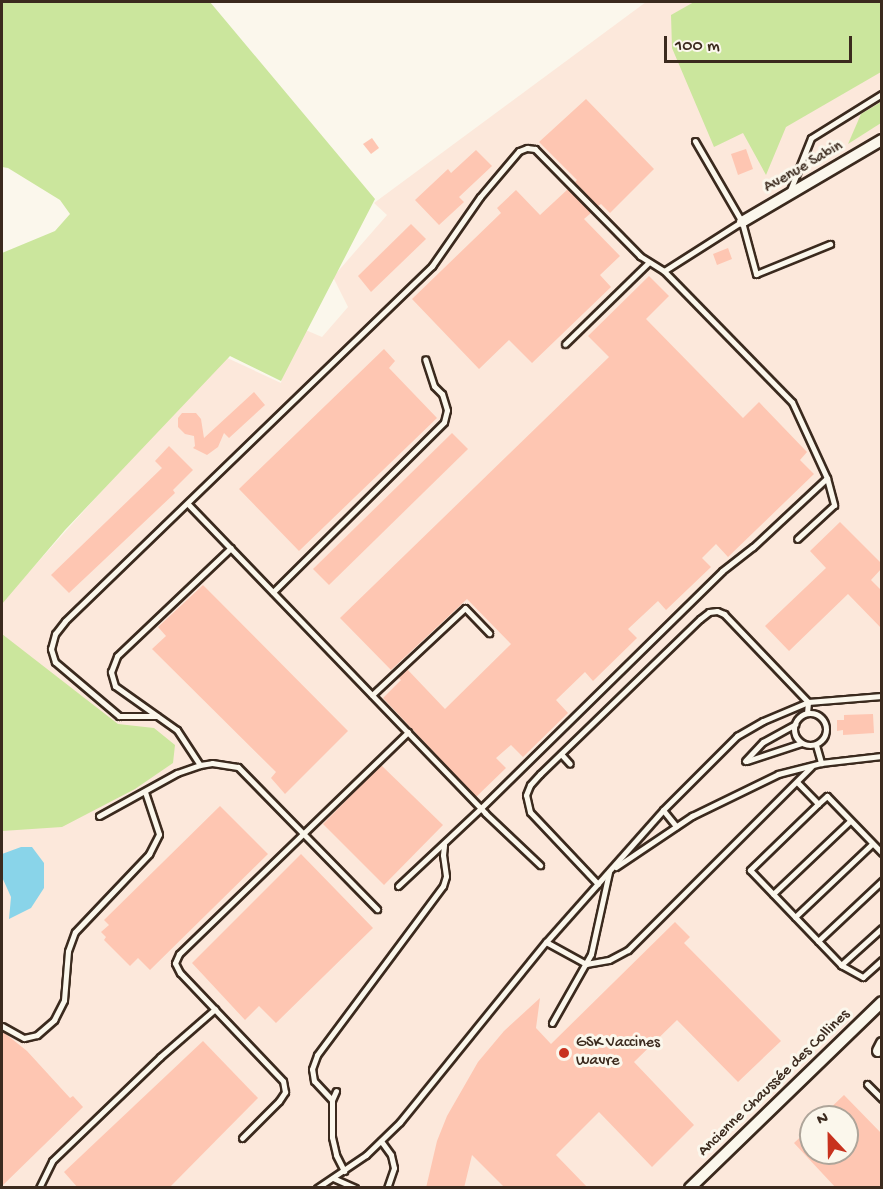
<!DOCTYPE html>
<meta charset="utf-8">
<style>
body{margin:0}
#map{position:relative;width:883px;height:1189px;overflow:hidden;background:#fbf7ec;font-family:"Gochi Hand",sans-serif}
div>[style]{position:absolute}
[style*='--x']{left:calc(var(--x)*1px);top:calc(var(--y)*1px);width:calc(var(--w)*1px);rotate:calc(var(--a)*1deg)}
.built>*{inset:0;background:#fce8db}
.green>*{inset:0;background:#cbe69d}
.water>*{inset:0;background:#89d4e9}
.building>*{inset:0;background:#fec6b2}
.roads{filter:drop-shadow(2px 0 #3b2a1e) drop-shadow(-2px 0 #3b2a1e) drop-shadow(0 2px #3b2a1e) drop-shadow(0 -2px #3b2a1e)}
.service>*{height:5px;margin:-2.5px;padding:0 2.5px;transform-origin:2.5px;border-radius:2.5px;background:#fbf7ec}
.service>.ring{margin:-2.5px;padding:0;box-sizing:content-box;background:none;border:5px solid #fbf7ec;border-radius:50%}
.minor>*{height:10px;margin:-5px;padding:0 5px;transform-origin:5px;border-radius:5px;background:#fbf7ec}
.dots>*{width:16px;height:16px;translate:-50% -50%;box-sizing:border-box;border:3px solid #fbf7ec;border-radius:50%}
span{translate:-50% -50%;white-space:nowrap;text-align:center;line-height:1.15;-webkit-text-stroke:6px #fbf7ec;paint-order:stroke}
.street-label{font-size:16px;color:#3b2a1e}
.poi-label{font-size:16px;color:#3b2a1e}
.left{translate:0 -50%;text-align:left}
.frame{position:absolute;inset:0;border:3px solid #3b2a1e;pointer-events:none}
.north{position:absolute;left:799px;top:1105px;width:60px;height:60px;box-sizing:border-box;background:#fbf7ec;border:2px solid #aea59a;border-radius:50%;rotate:338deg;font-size:16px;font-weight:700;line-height:24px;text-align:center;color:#3b2a1e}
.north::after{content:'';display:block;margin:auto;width:21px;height:27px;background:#c8321e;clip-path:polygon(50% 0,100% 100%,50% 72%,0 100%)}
.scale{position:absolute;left:664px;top:36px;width:188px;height:27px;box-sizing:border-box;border:3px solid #3b2a1e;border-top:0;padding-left:8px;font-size:18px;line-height:21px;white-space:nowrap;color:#3b2a1e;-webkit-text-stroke:4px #fbf7ec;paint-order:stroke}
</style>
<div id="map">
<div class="built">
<div style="clip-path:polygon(evenodd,646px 2px,881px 2px,881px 1187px,2px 1188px,2px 602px,223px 356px,281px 383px,294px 325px,322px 337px,348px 307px,333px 277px,387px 215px,374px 203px,646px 2px,811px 1117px,847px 1117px,847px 1153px,811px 1153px,811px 1117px)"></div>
</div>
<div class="green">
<div style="clip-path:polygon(2px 2px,210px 2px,375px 199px,281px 381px,230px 356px,65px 530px,2px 604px,2px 253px,55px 231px,70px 214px,60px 200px,8px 168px,2px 167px)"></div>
<div style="clip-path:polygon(694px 2px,881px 2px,881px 72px,786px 127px,766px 175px,743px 133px,714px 147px,672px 48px,671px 15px)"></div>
<div style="clip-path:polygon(881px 102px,881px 123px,848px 144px,861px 114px)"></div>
<div style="clip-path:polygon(2px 634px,118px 724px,154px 728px,175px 745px,173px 763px,135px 789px,62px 827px,2px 831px)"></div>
</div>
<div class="water">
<div style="clip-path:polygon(21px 847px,32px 847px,44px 863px,44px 888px,31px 908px,9px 919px,11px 897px,2px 877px,2px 854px)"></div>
</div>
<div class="building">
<div style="clip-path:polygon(586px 99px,654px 169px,610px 213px,601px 204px,598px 206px,575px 182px,577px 180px,539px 142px)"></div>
<div style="clip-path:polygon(372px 138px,379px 148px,371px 154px,363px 144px)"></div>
<div style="clip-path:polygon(746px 149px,753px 169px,738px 175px,731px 154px)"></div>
<div style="clip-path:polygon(476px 150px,492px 166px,459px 197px,464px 202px,439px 225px,415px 200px,448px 169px,451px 173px)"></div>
<div style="clip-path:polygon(568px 189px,591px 213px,584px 219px,620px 256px,600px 275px,611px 287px,532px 363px,509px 340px,479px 369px,412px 299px,501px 213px,497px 208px,516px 190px,540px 215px)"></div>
<div style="clip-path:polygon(411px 224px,426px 239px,371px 292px,358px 276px)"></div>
<div style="clip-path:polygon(728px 248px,732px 259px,717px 265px,713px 254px)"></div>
<div style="clip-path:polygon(649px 276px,669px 296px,646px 319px,743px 418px,759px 402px,807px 452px,800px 460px,814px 474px,728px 557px,716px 544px,702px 558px,711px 567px,666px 610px,658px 601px,628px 629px,637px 638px,593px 681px,585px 672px,556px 700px,568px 713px,523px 757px,511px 745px,496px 758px,506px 768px,476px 797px,383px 698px,401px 680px,398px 677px,407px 669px,445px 709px,511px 644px,467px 599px,391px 670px,340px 618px,609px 357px,588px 336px)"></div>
<div style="clip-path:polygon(384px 349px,395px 361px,389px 368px,437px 418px,299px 551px,239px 489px)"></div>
<div style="clip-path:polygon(254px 392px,265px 405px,229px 438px,224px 433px,218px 447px,207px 455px,193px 448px,195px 446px,194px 436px,185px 434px,178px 427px,178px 418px,182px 413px,196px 413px,201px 419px,204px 438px)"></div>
<div style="clip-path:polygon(452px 433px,468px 449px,329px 585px,313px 569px)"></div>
<div style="clip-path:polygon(169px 446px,193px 470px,173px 490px,175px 493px,69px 593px,51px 575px,162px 468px,155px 461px)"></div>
<div style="clip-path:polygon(840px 522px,882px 564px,882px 568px,871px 580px,882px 591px,882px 629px,848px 594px,789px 651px,765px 626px,826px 568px,810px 551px)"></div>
<div style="clip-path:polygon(203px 585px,348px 731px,285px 794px,271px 778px,276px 772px,152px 649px,166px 636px,158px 627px)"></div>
<div style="clip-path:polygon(873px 714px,874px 733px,843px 735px,843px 730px,837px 731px,837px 720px,844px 720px,844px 715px)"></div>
<div style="clip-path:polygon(381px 765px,443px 825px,384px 885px,323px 824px)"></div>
<div style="clip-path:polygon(220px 806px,268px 854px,150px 970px,138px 958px,130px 966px,104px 940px,106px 937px,101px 932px,109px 925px,104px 920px)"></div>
<div style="clip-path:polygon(301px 854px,373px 928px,276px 1023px,259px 1006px,245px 1020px,192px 963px)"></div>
<div style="clip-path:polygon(675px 922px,690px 937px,684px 943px,781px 1041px,738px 1082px,677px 1020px,634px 1062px,694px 1125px,652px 1167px,599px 1112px,556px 1155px,588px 1188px,505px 1188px,472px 1155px,464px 1188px,426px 1188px,437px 1141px,447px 1116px,478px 1062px,504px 1031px,540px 998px,536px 1028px,551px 1044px)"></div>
<div style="clip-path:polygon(2px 1031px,27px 1051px,70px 1098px,73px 1096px,83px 1107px,2px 1186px)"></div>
<div style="clip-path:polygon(203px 1041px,258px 1098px,169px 1188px,78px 1188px,64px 1172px)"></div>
<div style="clip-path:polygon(844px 1095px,882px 1134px,882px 1188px,836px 1188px,794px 1143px,811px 1127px,811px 1153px,847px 1153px,847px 1117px,821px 1117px)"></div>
</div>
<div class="roads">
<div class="service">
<div style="--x:695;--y:141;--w:94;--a:59.9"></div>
<div style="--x:742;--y:222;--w:54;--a:74.9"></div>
<div style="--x:756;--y:274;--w:80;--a:-22.1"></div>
<div style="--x:789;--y:193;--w:59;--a:-68.2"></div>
<div style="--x:811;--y:138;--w:84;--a:-31.8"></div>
<div style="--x:664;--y:271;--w:91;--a:-32.5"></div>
<div style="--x:565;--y:344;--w:117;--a:-44.3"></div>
<div style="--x:188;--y:504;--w:429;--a:46.1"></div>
<div style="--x:485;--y:813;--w:76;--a:43.4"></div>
<div style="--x:273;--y:592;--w:241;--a:-44.8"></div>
<div style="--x:444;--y:422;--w:12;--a:-76"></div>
<div style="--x:447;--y:410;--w:17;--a:-107"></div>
<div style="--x:442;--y:394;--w:11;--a:-135"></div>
<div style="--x:434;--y:386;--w:28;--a:-108"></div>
<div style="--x:372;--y:695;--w:127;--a:-43.1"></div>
<div style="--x:465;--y:608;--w:35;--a:46"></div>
<div class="ring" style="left:794px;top:713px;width:27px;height:27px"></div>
<div style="--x:157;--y:716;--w:38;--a:180"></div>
<div style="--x:119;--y:716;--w:84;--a:-139.8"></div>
<div style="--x:55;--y:662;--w:14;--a:-107"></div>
<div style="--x:51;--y:649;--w:16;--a:-75"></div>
<div style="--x:55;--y:634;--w:16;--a:-52"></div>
<div style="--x:65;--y:621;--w:511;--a:-44.05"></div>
<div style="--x:432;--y:266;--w:84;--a:-55.2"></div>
<div style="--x:480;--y:197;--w:60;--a:-49.7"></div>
<div style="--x:519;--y:151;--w:9;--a:-21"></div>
<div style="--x:527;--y:148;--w:8;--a:7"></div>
<div style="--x:535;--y:149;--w:150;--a:45.5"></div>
<div style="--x:640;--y:256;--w:28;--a:32"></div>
<div style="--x:664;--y:271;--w:183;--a:45.7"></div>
<div style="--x:792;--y:402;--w:84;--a:65.3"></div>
<div style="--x:827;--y:478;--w:28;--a:75"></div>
<div style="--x:834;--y:505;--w:50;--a:137.4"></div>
<div style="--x:816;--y:745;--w:19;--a:74"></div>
<div style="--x:561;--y:754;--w:13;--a:48"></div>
<div style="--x:745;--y:761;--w:26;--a:-47"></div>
<div style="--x:763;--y:742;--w:37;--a:-29"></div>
<div style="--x:747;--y:761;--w:57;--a:-18.4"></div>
<div style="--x:200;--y:765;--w:42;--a:-123.3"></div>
<div style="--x:177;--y:730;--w:76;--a:-144.6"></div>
<div style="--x:115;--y:686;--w:15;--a:-106"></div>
<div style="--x:111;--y:672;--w:17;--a:-69"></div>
<div style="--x:117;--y:656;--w:157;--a:-43.5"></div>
<div style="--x:798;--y:783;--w:29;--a:46"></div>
<div style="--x:818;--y:804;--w:95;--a:135.9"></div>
<div style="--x:750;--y:870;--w:132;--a:46.2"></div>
<div style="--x:841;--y:965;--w:25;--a:29"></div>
<div style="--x:863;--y:977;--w:25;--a:-42"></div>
<div style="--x:818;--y:804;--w:12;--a:-42"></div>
<div style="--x:827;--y:796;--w:79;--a:46"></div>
<div style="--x:663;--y:810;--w:21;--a:51"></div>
<div style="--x:99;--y:816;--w:89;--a:-28.9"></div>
<div style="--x:177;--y:773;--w:24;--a:-19"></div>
<div style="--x:200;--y:765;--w:12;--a:-9"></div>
<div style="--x:212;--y:763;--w:26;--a:9"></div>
<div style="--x:238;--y:767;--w:199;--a:45.6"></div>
<div style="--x:616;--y:867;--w:92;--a:-33.9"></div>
<div style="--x:692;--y:816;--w:96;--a:-26"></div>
<div style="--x:778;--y:774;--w:44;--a:-14.3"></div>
<div style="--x:821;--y:763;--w:61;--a:-6.5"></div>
<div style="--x:598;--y:884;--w:99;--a:-133.4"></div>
<div style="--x:530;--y:812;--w:17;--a:-103"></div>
<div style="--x:526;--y:795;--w:11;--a:-68"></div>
<div style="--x:530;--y:785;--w:15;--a:-48"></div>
<div style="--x:540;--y:774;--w:223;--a:-44.1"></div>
<div style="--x:700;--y:619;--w:11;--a:-38"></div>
<div style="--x:709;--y:612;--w:8;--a:-7"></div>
<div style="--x:717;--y:611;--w:8;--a:23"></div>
<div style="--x:724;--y:614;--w:122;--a:46.3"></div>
<div style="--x:808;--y:702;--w:11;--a:95"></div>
<div style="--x:398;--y:886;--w:114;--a:-43.2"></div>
<div style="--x:481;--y:808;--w:338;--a:-44.5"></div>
<div style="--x:722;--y:571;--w:39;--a:-38"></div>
<div style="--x:753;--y:547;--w:101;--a:-43"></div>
<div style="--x:773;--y:894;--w:106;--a:-43.5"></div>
<div style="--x:795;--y:917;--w:106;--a:-43.5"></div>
<div style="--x:818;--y:941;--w:88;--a:-43.2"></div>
<div style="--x:546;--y:942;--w:46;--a:28.8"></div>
<div style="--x:586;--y:964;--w:23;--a:-10"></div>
<div style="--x:609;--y:960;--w:21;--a:-28"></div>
<div style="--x:628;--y:950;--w:259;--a:-45"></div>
<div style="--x:841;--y:965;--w:55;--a:-42.1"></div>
<div style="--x:552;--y:1023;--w:79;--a:-60.5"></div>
<div style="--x:591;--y:954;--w:84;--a:-77.6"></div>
<div style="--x:2;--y:1026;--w:25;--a:29"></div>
<div style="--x:24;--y:1038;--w:13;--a:-13"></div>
<div style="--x:37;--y:1035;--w:23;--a:-41"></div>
<div style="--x:54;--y:1020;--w:22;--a:-63"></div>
<div style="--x:64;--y:1000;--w:49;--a:-85.3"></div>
<div style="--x:68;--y:951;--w:20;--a:-70"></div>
<div style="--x:75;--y:932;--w:108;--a:-46.5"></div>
<div style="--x:149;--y:854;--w:22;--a:-63"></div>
<div style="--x:159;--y:834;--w:44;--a:-108.4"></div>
<div style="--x:867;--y:1084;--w:21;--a:45"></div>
<div style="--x:336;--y:1091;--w:10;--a:114"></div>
<div style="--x:332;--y:1100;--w:37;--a:90"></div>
<div style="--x:332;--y:1137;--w:18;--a:77"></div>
<div style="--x:336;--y:1155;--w:18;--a:63"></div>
<div style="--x:332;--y:1100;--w:26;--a:-133"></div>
<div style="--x:314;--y:1081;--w:12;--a:-99"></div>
<div style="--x:312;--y:1069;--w:15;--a:-70"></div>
<div style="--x:317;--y:1055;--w:211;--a:-53.3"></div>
<div style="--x:443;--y:886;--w:10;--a:-73"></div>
<div style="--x:446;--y:876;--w:21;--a:-98"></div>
<div style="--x:443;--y:855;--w:10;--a:-84"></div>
<div style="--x:242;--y:1138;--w:52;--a:-45"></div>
<div style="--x:279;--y:1101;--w:11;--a:-56"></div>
<div style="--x:285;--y:1092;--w:11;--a:-100"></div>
<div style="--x:283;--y:1081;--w:149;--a:-133.6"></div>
<div style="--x:180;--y:973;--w:11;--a:-117"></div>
<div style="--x:175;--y:963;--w:10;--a:-66"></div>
<div style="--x:179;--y:954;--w:319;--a:-44.1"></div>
<div style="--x:381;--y:1141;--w:17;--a:54"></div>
<div style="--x:391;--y:1155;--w:13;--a:77"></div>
<div style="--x:394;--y:1168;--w:21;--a:109"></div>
<div style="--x:333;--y:1178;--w:24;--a:24"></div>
<div style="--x:39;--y:1188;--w:30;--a:-64"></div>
<div style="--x:52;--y:1161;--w:150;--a:-43.9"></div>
<div style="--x:160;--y:1057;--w:73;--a:-41.1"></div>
<div style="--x:317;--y:1188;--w:59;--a:-34"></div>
<div style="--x:366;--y:1155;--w:47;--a:-44.1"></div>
<div style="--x:400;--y:1122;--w:232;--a:-51"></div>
<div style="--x:546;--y:942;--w:176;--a:-48.4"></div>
<div style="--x:663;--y:810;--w:105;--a:-45"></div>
<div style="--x:737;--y:736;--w:30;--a:-30"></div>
<div style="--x:763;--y:721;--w:49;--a:-22.9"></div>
<div style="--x:808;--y:702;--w:74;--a:-4.6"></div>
</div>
<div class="minor">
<div style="--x:742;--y:222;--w:162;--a:-30.4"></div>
<div style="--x:878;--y:1051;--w:9;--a:-63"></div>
<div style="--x:690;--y:1188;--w:267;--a:-44.1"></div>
</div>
</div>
<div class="dots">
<div style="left:564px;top:1053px;background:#c8321e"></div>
</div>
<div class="street-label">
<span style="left:804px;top:168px;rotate:-30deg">Avenue Sabin</span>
<span style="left:775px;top:1084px;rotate:-44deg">Ancienne Chaussée des Collines</span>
</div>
<div class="poi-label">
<span class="left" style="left:576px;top:1053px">GSK Vaccines<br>Wavre</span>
</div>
<div class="frame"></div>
<div class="north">N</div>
<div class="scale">100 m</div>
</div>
